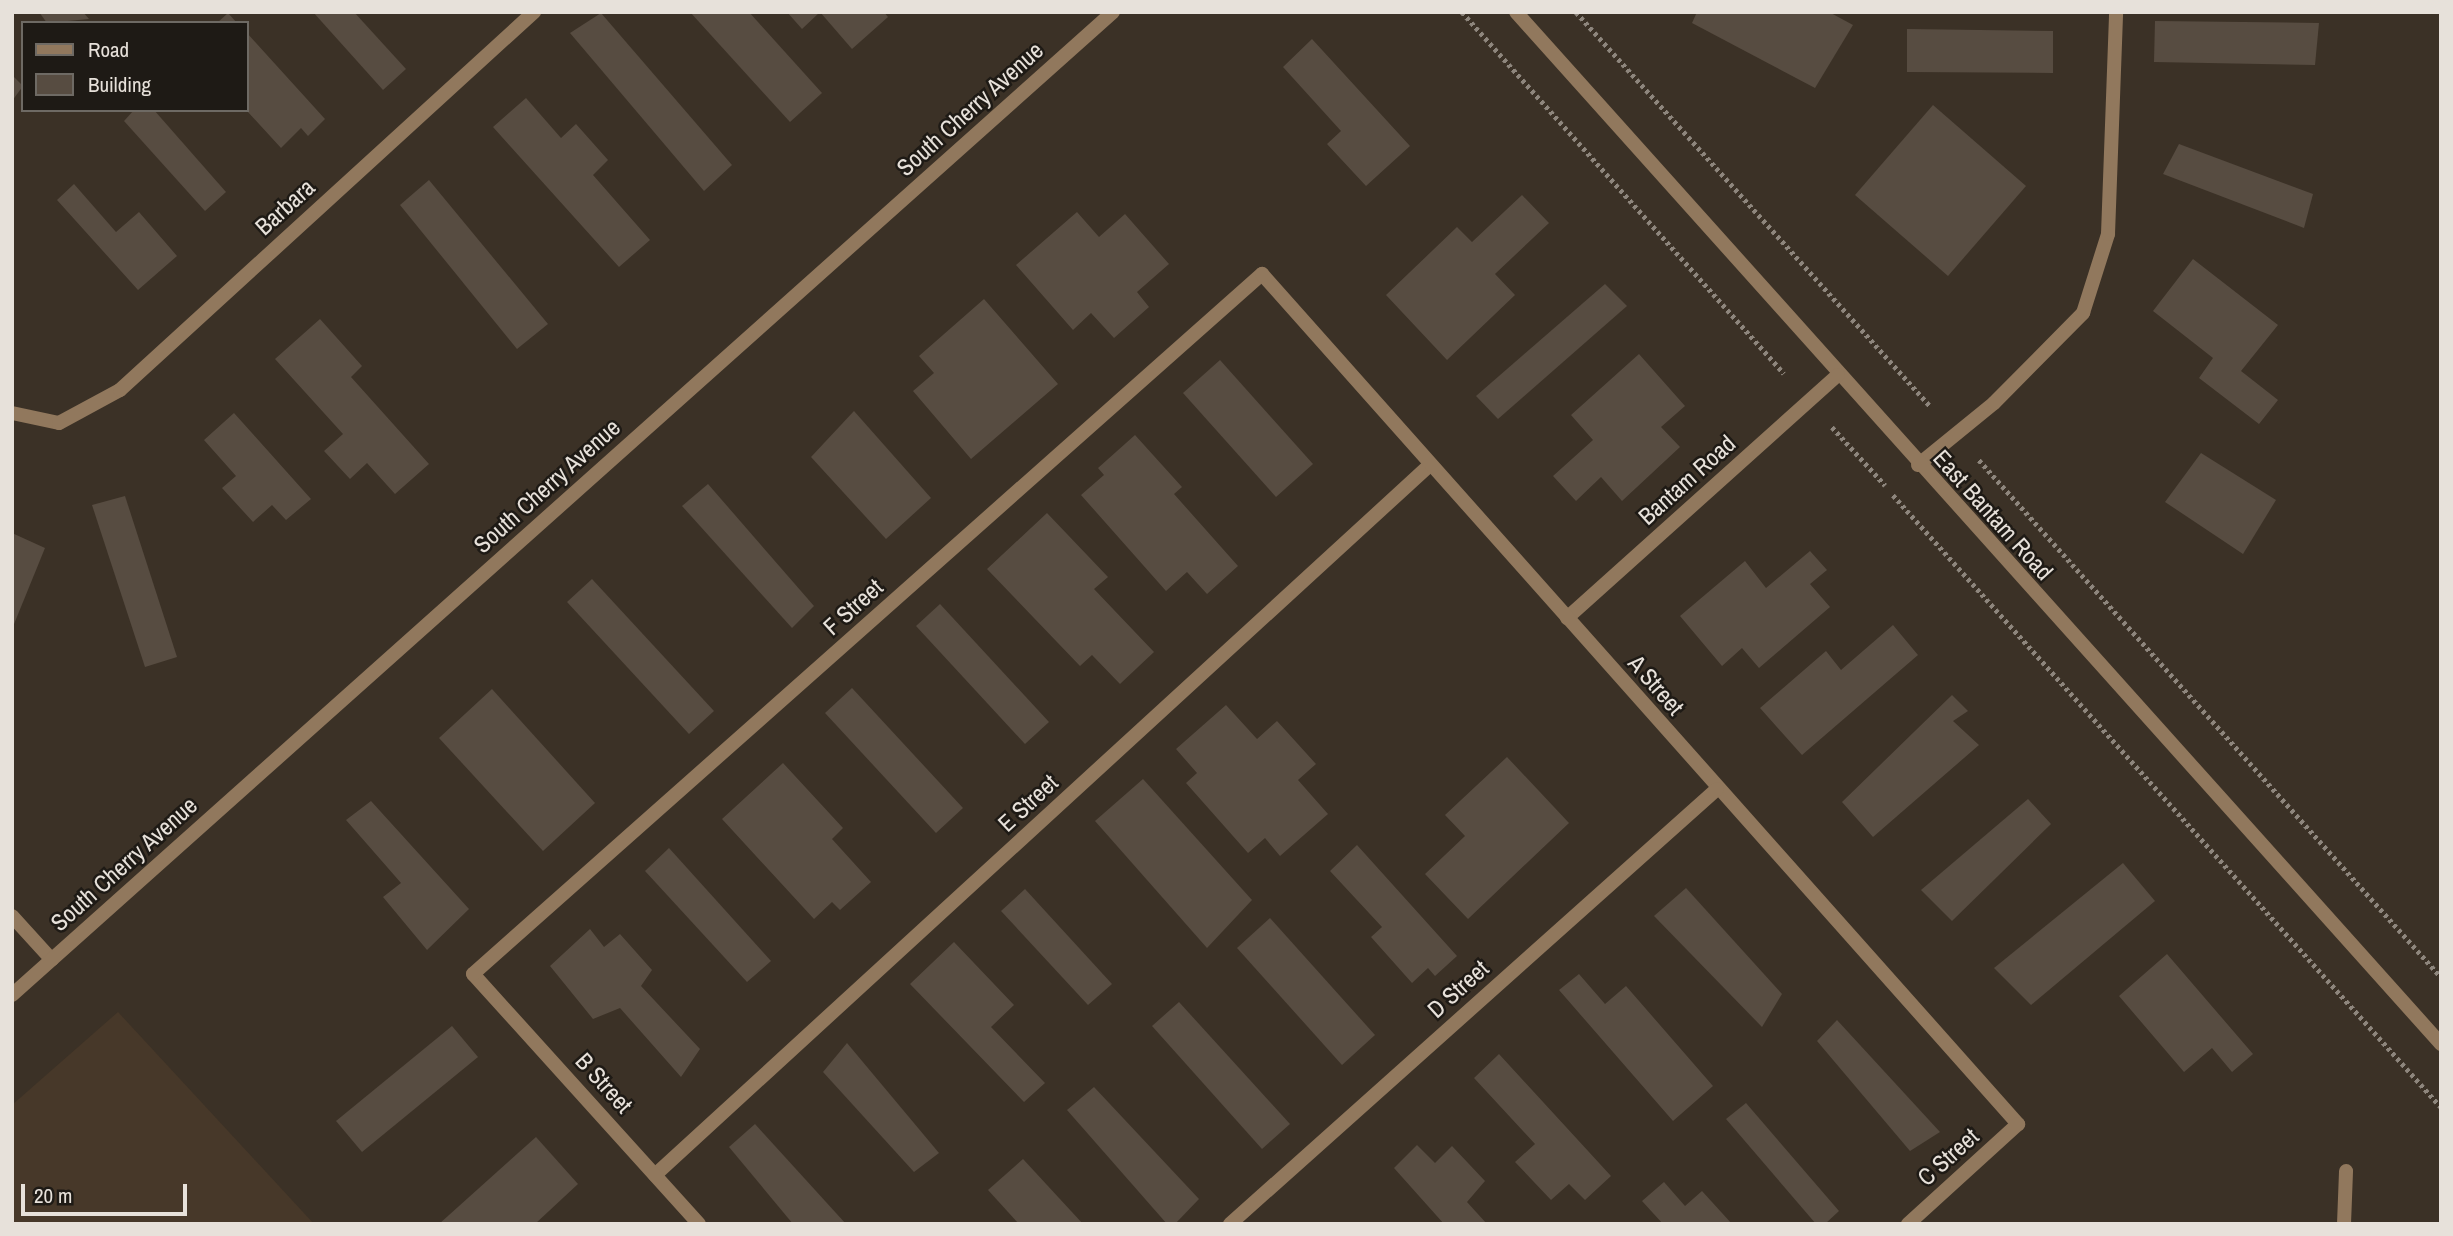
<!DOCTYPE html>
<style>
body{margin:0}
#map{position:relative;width:2453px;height:1236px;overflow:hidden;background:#3b3126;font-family:"Archivo Narrow",sans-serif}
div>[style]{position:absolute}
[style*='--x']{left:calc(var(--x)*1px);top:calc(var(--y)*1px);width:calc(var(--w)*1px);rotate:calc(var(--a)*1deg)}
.built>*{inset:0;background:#473829}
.building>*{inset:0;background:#574c41}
.path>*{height:4.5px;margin-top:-2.25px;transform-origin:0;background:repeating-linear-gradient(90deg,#8e867d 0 3.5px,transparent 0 7px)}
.lane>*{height:14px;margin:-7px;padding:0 7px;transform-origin:7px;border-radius:7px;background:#91785d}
.street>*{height:14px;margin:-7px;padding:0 7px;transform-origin:7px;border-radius:7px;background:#91785d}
span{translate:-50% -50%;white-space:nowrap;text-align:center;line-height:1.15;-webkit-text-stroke:5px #1e1a15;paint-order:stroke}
.street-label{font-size:24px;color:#e7e1da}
.frame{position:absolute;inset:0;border:14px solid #e7e1da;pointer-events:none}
.legend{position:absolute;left:21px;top:21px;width:228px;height:91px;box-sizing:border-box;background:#1e1a15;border:2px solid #6e6a64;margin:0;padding:9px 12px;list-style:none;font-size:21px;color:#e7e1da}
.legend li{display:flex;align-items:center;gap:14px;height:35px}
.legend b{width:35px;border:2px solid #6e6a64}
.scale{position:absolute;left:21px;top:1184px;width:166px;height:32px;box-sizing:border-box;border:4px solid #e7e1da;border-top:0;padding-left:9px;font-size:21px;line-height:24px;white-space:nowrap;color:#e7e1da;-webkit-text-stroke:5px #1e1a15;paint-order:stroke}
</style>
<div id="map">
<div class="built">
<div style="clip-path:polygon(118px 1012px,314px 1224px,12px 1224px,12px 1105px)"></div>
</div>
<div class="building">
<div style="clip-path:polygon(39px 12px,83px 12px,89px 19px,47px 23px)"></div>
<div style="clip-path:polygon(313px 12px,354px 12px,406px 69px,383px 90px)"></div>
<div style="clip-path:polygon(690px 12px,749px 12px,822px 93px,790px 122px)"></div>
<div style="clip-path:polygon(787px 12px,820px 12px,802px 29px)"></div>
<div style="clip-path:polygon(820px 12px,884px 12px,888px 17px,852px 49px)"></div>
<div style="clip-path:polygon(1697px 12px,1829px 12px,1853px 25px,1815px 88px,1692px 23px)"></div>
<div style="clip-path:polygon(228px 13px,237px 23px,217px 23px)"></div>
<div style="clip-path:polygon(601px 13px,732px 165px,704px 191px,570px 33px)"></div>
<div style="clip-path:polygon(2155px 21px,2319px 23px,2315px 65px,2154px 62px)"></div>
<div style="clip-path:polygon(1907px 29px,2053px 31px,2053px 73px,1907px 72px)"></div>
<div style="clip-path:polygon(247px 33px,325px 119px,308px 136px,301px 128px,281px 148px,247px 111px)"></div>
<div style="clip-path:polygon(1312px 39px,1410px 146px,1366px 186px,1327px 144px,1341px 131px,1283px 67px)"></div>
<div style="clip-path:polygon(12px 75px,23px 86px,12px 101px)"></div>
<div style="clip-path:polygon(526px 98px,561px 138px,576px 124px,608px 160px,593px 175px,650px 240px,619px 267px,493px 127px)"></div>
<div style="clip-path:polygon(1933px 105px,2026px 186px,1948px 276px,1855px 195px)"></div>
<div style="clip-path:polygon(134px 110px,154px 110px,226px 192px,205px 211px,124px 121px)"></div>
<div style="clip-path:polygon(2179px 144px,2313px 194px,2304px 228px,2163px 174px)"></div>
<div style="clip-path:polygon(429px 180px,548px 324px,517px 349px,400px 205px)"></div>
<div style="clip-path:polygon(74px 184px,116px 232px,139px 212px,177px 256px,138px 290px,57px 200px)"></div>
<div style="clip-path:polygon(1522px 195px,1549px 223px,1495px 274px,1515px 295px,1447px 360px,1386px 295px,1457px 227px,1472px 242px)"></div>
<div style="clip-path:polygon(1077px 212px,1099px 237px,1125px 214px,1169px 264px,1137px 292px,1149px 307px,1114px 338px,1091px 313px,1073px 330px,1016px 265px)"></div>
<div style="clip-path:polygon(2193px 259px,2278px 325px,2241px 371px,2278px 400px,2259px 424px,2199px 378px,2213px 358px,2153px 311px)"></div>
<div style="clip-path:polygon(1605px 284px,1627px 306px,1498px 419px,1476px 396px)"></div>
<div style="clip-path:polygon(984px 299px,1058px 384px,971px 459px,913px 391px,934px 373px,919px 356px)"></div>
<div style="clip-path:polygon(320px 319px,362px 366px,351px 377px,429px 464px,395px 494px,367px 463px,350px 479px,324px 451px,343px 434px,275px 359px)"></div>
<div style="clip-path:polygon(1639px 354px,1685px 406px,1661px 427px,1680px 447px,1622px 501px,1601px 477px,1576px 501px,1553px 476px,1593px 440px,1571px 415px)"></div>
<div style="clip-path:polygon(1220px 360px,1313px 464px,1276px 497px,1183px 393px)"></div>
<div style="clip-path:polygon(854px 411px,931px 498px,886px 539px,811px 457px)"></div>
<div style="clip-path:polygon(234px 413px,311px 499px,286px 520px,272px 505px,253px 522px,222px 488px,236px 476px,204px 440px)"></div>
<div style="clip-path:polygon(1135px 435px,1182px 487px,1174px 494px,1238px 566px,1207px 594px,1187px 572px,1166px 591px,1081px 495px,1104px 475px,1098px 468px)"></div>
<div style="clip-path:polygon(2201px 453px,2276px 500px,2243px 554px,2165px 502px)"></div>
<div style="clip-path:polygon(708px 484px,814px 606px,792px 628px,682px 506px)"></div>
<div style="clip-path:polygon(125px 496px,177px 657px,145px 667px,92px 505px)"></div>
<div style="clip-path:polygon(1047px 513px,1108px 577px,1094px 589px,1154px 652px,1120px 684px,1092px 655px,1080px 666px,987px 569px)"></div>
<div style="clip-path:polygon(12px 533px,45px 548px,12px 629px)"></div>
<div style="clip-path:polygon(1810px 551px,1827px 570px,1810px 584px,1830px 607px,1759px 668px,1742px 648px,1722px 666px,1680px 616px,1745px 561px,1766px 588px)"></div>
<div style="clip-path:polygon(592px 579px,714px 711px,689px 734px,567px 602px)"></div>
<div style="clip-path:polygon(940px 604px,1049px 722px,1025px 744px,916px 626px)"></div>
<div style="clip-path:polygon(1893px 625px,1918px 655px,1802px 755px,1760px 708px,1826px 651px,1841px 670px)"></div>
<div style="clip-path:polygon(852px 688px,963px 808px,936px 833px,825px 713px)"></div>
<div style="clip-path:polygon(492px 689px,595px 803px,543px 851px,439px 738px)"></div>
<div style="clip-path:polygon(1952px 695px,1968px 711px,1953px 721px,1979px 745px,1873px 837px,1842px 802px)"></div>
<div style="clip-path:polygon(1226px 705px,1257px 739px,1277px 721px,1316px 764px,1298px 780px,1328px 814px,1280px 856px,1265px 838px,1248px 853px,1186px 783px,1197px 773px,1176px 749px)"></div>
<div style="clip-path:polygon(1507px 757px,1569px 823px,1468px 919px,1425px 874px,1465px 836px,1445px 815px)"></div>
<div style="clip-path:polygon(783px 763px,843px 828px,832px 839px,871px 882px,840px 910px,832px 902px,814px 919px,722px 819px)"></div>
<div style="clip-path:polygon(1143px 779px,1252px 900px,1207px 948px,1095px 821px)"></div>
<div style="clip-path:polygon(2028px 799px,2051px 824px,1952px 921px,1921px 890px)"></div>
<div style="clip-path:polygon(371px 801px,469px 909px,427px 950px,383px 897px,401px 883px,346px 820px)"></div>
<div style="clip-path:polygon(1357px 845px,1457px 956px,1435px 976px,1428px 968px,1412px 983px,1371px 937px,1382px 927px,1330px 871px)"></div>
<div style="clip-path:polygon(669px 848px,771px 961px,747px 982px,645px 871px)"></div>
<div style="clip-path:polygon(2123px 863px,2155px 901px,2031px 1005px,1994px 968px)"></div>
<div style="clip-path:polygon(1686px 888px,1782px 994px,1762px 1027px,1654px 916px)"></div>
<div style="clip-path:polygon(1025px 889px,1112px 984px,1088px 1005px,1001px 911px)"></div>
<div style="clip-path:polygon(1270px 918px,1375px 1035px,1342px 1065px,1237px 948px)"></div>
<div style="clip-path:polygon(590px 929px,604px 947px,620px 934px,652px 970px,641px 986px,700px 1049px,681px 1077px,620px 1008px,593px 1019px,550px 966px)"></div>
<div style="clip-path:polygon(954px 942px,1014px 1005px,991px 1027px,1045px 1083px,1024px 1102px,910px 984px)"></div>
<div style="clip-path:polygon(2167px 954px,2253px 1054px,2232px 1072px,2212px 1048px,2184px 1072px,2119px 996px)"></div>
<div style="clip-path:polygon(1579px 974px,1605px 1004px,1626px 986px,1713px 1086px,1673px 1121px,1559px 990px)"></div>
<div style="clip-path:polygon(1179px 1002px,1290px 1124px,1262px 1149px,1152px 1026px)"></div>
<div style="clip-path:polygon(1837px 1020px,1940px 1132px,1910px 1151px,1817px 1041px)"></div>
<div style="clip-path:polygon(452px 1026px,478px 1057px,362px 1152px,336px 1121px)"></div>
<div style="clip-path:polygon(847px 1043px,939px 1153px,914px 1172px,823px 1072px)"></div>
<div style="clip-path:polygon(1499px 1054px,1611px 1176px,1585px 1200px,1569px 1184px,1551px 1200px,1515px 1162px,1535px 1144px,1474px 1078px)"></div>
<div style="clip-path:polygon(1094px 1087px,1199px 1199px,1175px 1224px,1167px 1224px,1067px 1110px)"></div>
<div style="clip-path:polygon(1746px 1103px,1839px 1211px,1825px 1224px,1816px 1224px,1726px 1119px)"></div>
<div style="clip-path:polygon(755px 1124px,846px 1224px,793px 1224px,729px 1147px)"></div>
<div style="clip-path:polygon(536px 1137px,578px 1184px,535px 1224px,439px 1224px)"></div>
<div style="clip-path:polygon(1417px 1145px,1435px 1163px,1452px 1146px,1485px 1181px,1467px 1202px,1487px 1224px,1444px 1224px,1394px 1168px)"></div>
<div style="clip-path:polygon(1023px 1159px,1083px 1224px,1019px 1224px,988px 1190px)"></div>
<div style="clip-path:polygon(1664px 1182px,1685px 1206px,1702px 1191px,1732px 1224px,1663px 1224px,1642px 1201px)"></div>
</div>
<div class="path">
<div style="--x:1462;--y:12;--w:484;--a:48.3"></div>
<div style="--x:1576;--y:12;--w:531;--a:48.05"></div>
<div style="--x:1832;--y:427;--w:79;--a:47.6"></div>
<div style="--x:1979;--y:460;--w:693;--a:48.22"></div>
<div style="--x:1893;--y:495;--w:821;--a:48.16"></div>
</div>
<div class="lane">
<div style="--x:1918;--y:465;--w:98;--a:-39.2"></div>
<div style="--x:1994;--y:403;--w:127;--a:-45.3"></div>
<div style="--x:2083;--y:313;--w:83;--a:-72.4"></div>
<div style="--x:2108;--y:234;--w:222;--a:-87.9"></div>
<div style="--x:2344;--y:1224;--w:53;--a:-87.8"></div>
</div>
<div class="street">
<div style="--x:1516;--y:12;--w:1386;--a:48.13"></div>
<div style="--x:12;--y:413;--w:48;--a:12"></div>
<div style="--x:59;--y:423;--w:69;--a:-28.4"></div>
<div style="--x:120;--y:390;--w:561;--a:-42.4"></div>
<div style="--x:1567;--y:618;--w:364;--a:-41.9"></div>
<div style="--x:12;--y:916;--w:59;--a:47.7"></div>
<div style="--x:12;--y:995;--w:1476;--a:-41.76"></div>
<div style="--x:655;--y:1175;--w:1052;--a:-42.5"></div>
<div style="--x:699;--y:1224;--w:337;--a:-132.1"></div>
<div style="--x:473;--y:974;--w:1055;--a:-41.58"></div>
<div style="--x:1262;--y:274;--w:1138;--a:48.35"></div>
<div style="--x:2018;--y:1124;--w:149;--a:137.7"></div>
<div style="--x:1230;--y:1224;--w:653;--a:-41.77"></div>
</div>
<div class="street-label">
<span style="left:970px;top:109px;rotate:-42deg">South Cherry Avenue</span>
<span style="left:285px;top:207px;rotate:-42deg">Barbara</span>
<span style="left:1687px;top:480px;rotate:-42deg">Bantam Road</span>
<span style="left:547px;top:486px;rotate:-42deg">South Cherry Avenue</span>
<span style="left:1993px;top:515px;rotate:48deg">East Bantam Road</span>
<span style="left:853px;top:607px;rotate:-42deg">F Street</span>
<span style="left:1656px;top:685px;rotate:49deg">A Street</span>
<span style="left:1028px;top:803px;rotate:-43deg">E Street</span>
<span style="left:124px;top:864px;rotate:-42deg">South Cherry Avenue</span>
<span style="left:1458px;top:989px;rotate:-42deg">D Street</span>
<span style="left:604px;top:1083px;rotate:48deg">B Street</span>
<span style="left:1948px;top:1157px;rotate:-42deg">C Street</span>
</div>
<div class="frame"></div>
<ul class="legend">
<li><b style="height:9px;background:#91785d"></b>Road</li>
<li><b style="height:19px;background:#574c41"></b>Building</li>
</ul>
<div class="scale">20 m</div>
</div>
